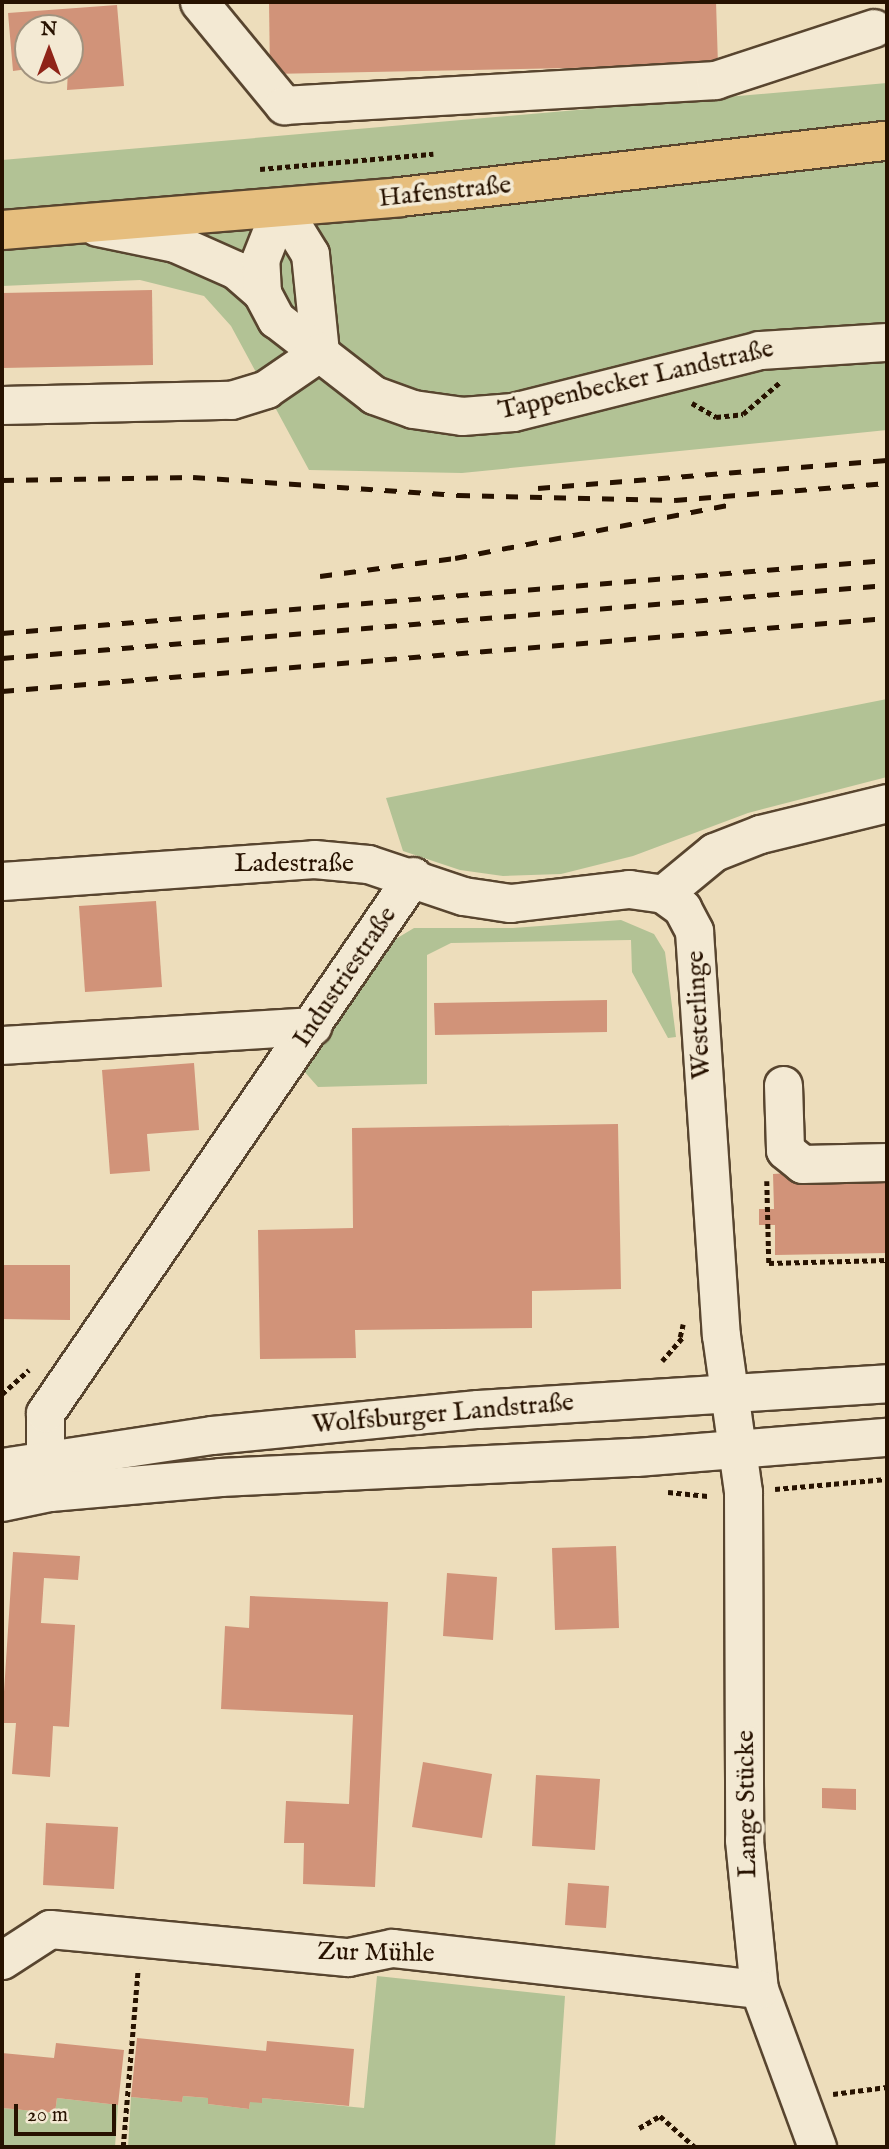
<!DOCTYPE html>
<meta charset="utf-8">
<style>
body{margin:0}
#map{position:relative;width:889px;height:2149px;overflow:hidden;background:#edddbb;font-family:"IM FELL English",serif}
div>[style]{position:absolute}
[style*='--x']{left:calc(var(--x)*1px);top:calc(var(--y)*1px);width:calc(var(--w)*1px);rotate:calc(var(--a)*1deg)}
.green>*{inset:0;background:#b2c295}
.building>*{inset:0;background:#d19379}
.path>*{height:4.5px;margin-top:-2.25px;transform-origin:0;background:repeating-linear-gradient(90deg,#271200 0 5px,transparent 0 8.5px)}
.roads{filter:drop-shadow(2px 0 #58452f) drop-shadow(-2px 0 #58452f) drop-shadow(0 2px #58452f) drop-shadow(0 -2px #58452f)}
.minor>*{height:37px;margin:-18.5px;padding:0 18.5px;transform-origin:18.5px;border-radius:18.5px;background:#f3e9d3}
.major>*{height:38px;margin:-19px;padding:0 19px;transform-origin:19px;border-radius:19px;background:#e6be7e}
.rail>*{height:5px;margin-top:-2.5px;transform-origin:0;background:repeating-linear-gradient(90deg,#271200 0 12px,transparent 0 24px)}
span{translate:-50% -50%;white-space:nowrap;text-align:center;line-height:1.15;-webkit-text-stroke:7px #f3e9d3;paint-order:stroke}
.street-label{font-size:26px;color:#271200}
.frame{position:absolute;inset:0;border:4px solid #271200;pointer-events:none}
.north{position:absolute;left:14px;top:14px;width:70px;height:70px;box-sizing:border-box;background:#f3e9d3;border:2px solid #a1937f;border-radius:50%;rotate:0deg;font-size:19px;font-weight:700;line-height:28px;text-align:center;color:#271200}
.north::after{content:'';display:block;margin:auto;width:24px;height:32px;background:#8f2418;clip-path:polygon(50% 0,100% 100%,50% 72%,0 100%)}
.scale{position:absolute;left:14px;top:2104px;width:102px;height:32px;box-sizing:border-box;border:4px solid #271200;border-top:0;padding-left:9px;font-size:21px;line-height:24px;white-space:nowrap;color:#271200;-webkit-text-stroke:5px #f3e9d3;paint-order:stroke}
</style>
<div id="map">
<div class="green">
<div style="clip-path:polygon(887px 83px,887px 430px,462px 473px,309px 470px,231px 326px,204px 296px,140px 280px,2px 286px,2px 160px)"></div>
<div style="clip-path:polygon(887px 699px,887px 777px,748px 813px,633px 856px,561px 874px,503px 876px,460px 870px,403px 851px,386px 798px)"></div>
<div style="clip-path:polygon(621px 920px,654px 934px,665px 952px,676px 1037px,668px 1038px,632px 972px,631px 940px,451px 943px,427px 955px,427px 1084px,318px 1087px,303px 1070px,394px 940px,414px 928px,513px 928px)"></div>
<div style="clip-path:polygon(377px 1976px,565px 1996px,555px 2147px,128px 2147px,131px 2097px,182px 2102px,183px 2096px,208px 2098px,208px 2104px,249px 2109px,250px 2102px,262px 2098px,364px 2108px)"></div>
<div style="clip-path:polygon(57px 2098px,118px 2105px,115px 2147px,2px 2147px,2px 2108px,55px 2113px)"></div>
</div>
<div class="building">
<div style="clip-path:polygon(269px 2px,716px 2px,718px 65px,270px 74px)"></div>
<div style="clip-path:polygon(117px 5px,124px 86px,67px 90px,70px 28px,28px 28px,28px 69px,13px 71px,8px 13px)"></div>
<div style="clip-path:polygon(152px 290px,153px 365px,2px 368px,2px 293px)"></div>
<div style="clip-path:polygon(156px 901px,162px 987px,85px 992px,79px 906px)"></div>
<div style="clip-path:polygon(607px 1000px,607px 1032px,435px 1035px,434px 1003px)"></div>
<div style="clip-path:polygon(194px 1063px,199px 1130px,147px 1134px,150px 1171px,110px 1174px,102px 1070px)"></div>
<div style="clip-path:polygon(618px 1124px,621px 1289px,532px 1291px,532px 1328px,355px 1330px,356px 1358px,260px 1359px,258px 1230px,353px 1228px,352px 1128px)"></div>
<div style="clip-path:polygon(887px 1167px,887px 1253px,775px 1255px,775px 1225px,759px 1225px,759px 1209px,774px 1209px,773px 1174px)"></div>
<div style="clip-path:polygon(2px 1265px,70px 1265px,70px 1320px,2px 1319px)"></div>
<div style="clip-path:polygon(616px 1546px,619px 1628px,555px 1630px,552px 1548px)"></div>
<div style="clip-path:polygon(13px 1552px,80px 1556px,78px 1580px,44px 1578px,41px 1623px,75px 1625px,69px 1727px,53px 1726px,50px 1777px,12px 1774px,16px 1723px,2px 1723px)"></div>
<div style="clip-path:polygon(447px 1573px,497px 1577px,493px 1640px,443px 1636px)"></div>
<div style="clip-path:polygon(250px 1596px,388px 1602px,375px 1887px,303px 1884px,304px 1843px,284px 1843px,286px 1801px,349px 1804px,353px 1715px,221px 1709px,225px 1626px,249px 1628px)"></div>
<div style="clip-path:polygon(423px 1762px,492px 1774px,482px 1838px,412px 1827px)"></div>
<div style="clip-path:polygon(536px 1775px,600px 1779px,595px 1850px,532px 1846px)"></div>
<div style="clip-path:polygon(822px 1788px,856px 1789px,856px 1810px,822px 1808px)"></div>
<div style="clip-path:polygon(46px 1823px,118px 1827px,114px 1889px,43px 1885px)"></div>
<div style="clip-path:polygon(568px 1883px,609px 1886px,606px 1928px,565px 1925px)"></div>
<div style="clip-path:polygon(137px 2038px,266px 2051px,267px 2041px,354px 2049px,349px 2106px,262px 2098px,262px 2103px,250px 2102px,249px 2109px,208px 2104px,208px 2098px,183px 2096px,182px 2102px,131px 2097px)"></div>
<div style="clip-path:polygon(56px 2043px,124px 2050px,118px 2105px,57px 2098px,55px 2113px,2px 2108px,2px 2053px,54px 2058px)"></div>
</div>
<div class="path">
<div style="--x:260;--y:169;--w:174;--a:-5"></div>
<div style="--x:692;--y:403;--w:28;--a:30"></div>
<div style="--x:716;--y:417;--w:27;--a:-6"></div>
<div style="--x:743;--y:414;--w:48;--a:-40.7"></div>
<div style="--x:767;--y:1181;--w:82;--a:88.6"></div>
<div style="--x:769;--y:1263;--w:118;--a:-1.5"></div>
<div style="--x:680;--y:1337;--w:13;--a:-77"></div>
<div style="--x:662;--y:1361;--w:32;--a:-49"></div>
<div style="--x:2;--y:1394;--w:36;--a:-42"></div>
<div style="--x:775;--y:1489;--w:112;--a:-5.1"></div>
<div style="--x:668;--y:1492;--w:40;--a:5.7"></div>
<div style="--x:833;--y:2094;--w:54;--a:-7.4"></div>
<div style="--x:639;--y:2128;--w:24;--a:-30"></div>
<div style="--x:660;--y:2116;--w:47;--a:41.5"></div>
<div style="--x:123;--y:2147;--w:178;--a:-85.2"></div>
</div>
<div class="roads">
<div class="minor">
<div style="--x:199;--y:2;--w:134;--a:50.5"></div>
<div style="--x:284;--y:105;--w:432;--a:-3.3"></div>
<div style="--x:715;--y:80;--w:167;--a:-18.1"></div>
<div style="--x:281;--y:207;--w:55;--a:58.3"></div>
<div style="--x:310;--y:254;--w:99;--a:84.2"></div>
<div style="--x:97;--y:227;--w:80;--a:11.6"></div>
<div style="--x:175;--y:243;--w:67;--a:23.9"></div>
<div style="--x:236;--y:270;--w:35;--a:41"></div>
<div style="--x:262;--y:293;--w:30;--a:62"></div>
<div style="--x:276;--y:319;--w:124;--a:37.8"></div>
<div style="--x:374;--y:395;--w:41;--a:19.7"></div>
<div style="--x:413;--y:409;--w:49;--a:8.1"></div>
<div style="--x:462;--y:416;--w:51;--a:-4.5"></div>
<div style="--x:513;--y:412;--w:254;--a:-14.1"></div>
<div style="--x:759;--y:350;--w:128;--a:-3.6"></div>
<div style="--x:262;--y:293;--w:33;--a:-93"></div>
<div style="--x:260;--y:260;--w:57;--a:-68.4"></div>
<div style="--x:2;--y:405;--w:229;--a:-1.3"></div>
<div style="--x:231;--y:400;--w:37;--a:-17"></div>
<div style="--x:266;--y:389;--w:65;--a:-34.4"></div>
<div style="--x:2;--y:881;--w:313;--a:-4"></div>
<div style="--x:314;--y:859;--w:54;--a:5.3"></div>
<div style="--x:368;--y:864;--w:100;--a:18.6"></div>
<div style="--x:463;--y:896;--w:48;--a:8.5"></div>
<div style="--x:510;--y:903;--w:120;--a:-6.7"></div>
<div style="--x:629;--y:889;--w:34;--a:8"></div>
<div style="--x:663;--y:894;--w:24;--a:36"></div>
<div style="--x:682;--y:908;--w:26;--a:62"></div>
<div style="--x:694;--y:931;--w:405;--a:86.2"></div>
<div style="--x:721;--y:1335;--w:159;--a:82"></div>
<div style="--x:743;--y:1492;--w:348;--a:89.8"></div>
<div style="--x:744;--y:1840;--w:150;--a:84.3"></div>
<div style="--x:759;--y:1989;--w:168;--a:69.8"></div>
<div style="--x:663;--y:894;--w:66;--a:-39.5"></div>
<div style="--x:714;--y:852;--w:49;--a:-21.4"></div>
<div style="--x:760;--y:834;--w:131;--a:-13.7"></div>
<div style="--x:2;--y:1045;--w:311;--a:-3.5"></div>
<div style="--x:783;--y:1085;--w:65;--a:88.2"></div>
<div style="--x:785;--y:1150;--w:22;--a:39"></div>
<div style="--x:802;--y:1164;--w:85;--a:-1.3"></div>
<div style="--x:45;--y:1457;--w:44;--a:-90"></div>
<div style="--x:45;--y:1413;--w:651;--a:-55.58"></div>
<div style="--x:2;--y:1467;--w:212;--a:-8.7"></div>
<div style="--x:212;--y:1435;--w:267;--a:-5.6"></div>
<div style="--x:478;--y:1409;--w:410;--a:-3.6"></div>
<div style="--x:2;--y:1502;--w:49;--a:-11.8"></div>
<div style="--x:50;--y:1492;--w:171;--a:-5"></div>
<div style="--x:220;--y:1477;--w:416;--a:-2.8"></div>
<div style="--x:636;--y:1457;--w:252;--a:-4.6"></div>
<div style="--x:2;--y:1960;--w:57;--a:-32.9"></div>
<div style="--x:50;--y:1929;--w:299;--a:5.4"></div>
<div style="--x:348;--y:1957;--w:45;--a:-11.6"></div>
<div style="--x:392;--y:1948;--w:369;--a:6.4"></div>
</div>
<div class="major">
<div style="--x:2;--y:230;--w:399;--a:-4.7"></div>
<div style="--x:400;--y:197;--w:490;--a:-6.6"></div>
</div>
</div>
<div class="rail">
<div style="--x:2;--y:480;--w:191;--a:-0.9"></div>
<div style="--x:193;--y:477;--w:266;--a:3.9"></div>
<div style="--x:458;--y:495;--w:217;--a:1.3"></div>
<div style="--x:675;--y:500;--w:213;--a:-4.6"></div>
<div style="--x:538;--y:488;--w:350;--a:-4.6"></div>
<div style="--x:320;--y:576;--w:136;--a:-7.6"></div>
<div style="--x:455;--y:558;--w:283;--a:-11"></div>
<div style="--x:2;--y:633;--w:888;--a:-4.72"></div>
<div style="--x:2;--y:658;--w:888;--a:-4.72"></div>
<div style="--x:2;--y:691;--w:888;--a:-4.72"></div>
</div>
<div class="street-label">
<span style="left:445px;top:192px;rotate:-6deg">Hafenstraße</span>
<span style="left:636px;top:380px;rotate:-13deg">Tappenbecker Landstraße</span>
<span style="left:294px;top:864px">Ladestraße</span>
<span style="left:345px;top:977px;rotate:-56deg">Industriestraße</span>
<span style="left:699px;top:1015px;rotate:-93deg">Westerlinge</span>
<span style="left:443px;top:1414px;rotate:-5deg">Wolfsburger Landstraße</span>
<span style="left:747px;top:1804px;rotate:-91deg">Lange Stücke</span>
<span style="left:376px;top:1953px;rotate:1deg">Zur Mühle</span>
</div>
<div class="frame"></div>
<div class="north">N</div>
<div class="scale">20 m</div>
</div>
